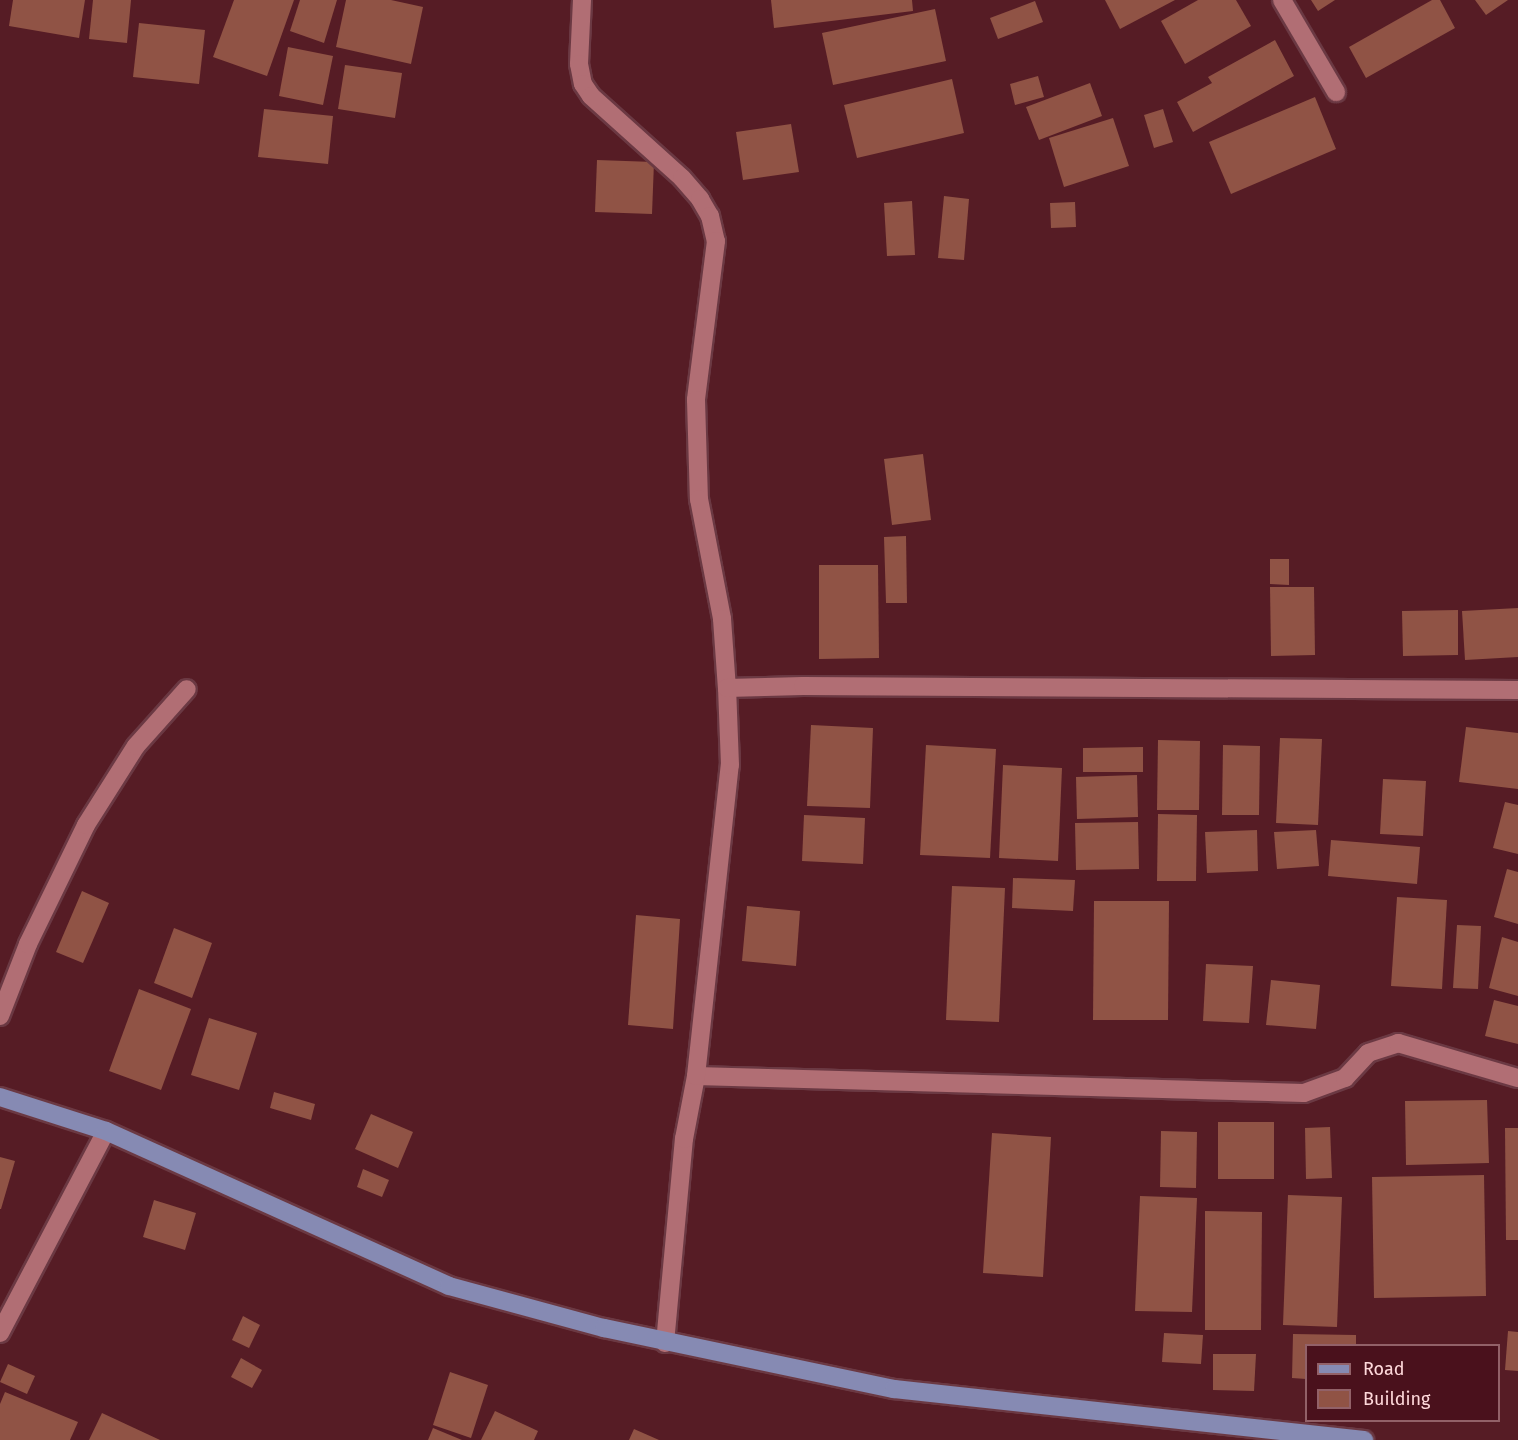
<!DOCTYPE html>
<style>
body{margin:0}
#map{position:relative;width:1518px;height:1440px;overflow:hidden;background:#561c25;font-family:"Fira Sans",sans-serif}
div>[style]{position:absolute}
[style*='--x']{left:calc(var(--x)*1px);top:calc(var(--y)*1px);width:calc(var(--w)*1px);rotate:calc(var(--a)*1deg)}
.building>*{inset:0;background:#905345}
.roads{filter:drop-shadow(2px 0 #6b3943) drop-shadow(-2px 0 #6b3943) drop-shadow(0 2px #6b3943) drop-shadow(0 -2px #6b3943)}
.minor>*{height:18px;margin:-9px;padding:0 9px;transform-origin:9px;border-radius:9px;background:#b16e74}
.major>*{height:18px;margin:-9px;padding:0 9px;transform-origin:9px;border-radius:9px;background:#868ab3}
span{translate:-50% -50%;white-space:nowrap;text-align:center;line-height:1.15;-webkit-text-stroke:4.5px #4a111c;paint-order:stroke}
.legend{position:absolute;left:1305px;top:1344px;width:195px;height:78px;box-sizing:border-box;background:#4a111c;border:2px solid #926168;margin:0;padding:8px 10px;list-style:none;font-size:18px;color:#fed8da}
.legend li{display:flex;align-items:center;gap:12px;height:30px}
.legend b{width:30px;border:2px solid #926168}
</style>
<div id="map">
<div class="building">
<div style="clip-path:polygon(13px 0,85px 0,79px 38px,9px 26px)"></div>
<div style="clip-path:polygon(93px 0,131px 0,127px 43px,89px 39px)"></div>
<div style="clip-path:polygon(234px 0,294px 0,267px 76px,213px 57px)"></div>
<div style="clip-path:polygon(300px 0,337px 0,324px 43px,290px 31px)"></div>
<div style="clip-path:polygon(346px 0,391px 0,423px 7px,411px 64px,336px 47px)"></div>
<div style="clip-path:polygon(771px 0,912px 0,913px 11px,774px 28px)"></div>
<div style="clip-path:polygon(1105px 0,1175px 0,1120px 29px)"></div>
<div style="clip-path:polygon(1198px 0,1236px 0,1251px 26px,1185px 64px,1161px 21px)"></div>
<div style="clip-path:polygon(1311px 0,1335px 0,1318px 11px)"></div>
<div style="clip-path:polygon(1432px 0,1440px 0,1455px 28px,1366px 78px,1349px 47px)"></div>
<div style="clip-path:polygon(1475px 0,1508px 0,1486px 15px)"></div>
<div style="clip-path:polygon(1035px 1px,1043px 22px,998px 39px,990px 18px)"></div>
<div style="clip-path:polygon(935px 9px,946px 61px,833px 85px,822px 33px)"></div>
<div style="clip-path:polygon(139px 23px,205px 30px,199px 84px,133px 77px)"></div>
<div style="clip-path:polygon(1275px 40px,1294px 76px,1193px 132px,1177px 102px,1212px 83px,1208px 77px)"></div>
<div style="clip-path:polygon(288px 47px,333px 56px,323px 105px,279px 96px)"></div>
<div style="clip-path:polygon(345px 65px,402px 73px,395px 118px,338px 109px)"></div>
<div style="clip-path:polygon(1038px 76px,1044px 97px,1015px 105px,1010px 84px)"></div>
<div style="clip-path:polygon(952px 79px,964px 133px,857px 158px,844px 105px)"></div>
<div style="clip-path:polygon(1090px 83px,1102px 116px,1039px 140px,1026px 107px)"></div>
<div style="clip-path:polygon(1315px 97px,1336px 149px,1231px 194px,1209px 142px)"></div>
<div style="clip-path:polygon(264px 109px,333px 116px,328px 164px,258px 157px)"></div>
<div style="clip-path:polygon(1163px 109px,1173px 142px,1154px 148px,1144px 115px)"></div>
<div style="clip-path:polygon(1113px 118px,1129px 166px,1064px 187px,1049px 138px)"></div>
<div style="clip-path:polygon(791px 124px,799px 172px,743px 180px,736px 132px)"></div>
<div style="clip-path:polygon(597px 160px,654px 162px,652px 214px,595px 212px)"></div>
<div style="clip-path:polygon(944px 196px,969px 199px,964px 260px,938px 258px)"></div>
<div style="clip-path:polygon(912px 201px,915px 255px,887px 256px,884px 203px)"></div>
<div style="clip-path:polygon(1075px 202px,1076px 227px,1051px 228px,1050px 203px)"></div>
<div style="clip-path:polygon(923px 454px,931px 520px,892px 525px,884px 459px)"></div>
<div style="clip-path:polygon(906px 536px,907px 603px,886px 603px,884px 537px)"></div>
<div style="clip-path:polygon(1270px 559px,1289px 559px,1289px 585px,1270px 584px)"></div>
<div style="clip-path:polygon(819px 565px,878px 565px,879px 658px,819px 659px)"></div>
<div style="clip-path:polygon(1270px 587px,1314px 587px,1315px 655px,1271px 656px)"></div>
<div style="clip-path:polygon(1518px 608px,1518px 657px,1465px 660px,1462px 611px)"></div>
<div style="clip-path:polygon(1458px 610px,1458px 655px,1403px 656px,1402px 611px)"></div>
<div style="clip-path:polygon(811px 725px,873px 728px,870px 808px,807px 806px)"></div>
<div style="clip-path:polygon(1466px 727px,1518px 733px,1518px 789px,1459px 782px)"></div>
<div style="clip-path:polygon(1280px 738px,1322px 739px,1318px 825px,1276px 823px)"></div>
<div style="clip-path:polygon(1158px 740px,1200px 741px,1199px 810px,1157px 810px)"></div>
<div style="clip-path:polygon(926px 745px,996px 749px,990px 858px,920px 855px)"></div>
<div style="clip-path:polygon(1223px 745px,1260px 746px,1259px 815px,1222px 815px)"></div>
<div style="clip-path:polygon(1143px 747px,1143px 772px,1083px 772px,1083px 748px)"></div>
<div style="clip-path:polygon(1003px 765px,1062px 768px,1058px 861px,999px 858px)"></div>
<div style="clip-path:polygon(1137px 775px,1138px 817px,1077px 819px,1076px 777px)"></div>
<div style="clip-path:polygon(1383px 779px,1426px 781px,1423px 836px,1380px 834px)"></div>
<div style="clip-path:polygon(1505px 802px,1518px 805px,1518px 854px,1493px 848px)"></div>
<div style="clip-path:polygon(1158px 814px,1197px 815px,1196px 881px,1157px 881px)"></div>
<div style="clip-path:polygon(804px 815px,865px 818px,863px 864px,802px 861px)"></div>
<div style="clip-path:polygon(1138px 822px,1139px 869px,1076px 870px,1075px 823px)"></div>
<div style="clip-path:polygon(1257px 830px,1258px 871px,1207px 873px,1205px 832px)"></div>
<div style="clip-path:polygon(1316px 830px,1319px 866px,1277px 869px,1274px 832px)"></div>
<div style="clip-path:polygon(1331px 840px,1420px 847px,1417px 884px,1328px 876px)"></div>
<div style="clip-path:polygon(1507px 869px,1518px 872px,1518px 924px,1494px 917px)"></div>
<div style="clip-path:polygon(1013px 878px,1075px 880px,1073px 911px,1012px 908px)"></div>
<div style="clip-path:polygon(952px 886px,1005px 888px,999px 1022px,946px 1020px)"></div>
<div style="clip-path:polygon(82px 891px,109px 903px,83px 963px,56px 952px)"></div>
<div style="clip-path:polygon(1397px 897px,1447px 900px,1442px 989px,1391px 986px)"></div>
<div style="clip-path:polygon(1094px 901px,1169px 901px,1168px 1020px,1093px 1020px)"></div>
<div style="clip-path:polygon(747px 906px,800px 911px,796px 966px,742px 961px)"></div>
<div style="clip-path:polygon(636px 915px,680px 919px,673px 1029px,628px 1025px)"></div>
<div style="clip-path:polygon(1457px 925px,1481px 926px,1478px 989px,1453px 988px)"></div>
<div style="clip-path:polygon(174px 928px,212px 943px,192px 998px,154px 983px)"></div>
<div style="clip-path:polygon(1502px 937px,1518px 942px,1518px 996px,1489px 988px)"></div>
<div style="clip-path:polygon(1206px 964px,1253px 966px,1249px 1023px,1203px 1021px)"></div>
<div style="clip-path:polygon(1271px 980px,1320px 985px,1316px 1029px,1266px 1025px)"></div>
<div style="clip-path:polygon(139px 989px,191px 1009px,161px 1090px,109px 1071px)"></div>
<div style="clip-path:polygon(1494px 1000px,1518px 1006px,1518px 1044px,1485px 1036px)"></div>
<div style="clip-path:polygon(209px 1018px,257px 1033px,239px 1090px,191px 1075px)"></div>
<div style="clip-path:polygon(274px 1092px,315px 1104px,311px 1120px,270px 1108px)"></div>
<div style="clip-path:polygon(1487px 1100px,1489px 1163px,1406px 1165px,1405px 1101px)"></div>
<div style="clip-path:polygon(371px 1114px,413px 1132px,398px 1168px,355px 1149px)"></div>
<div style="clip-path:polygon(1218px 1122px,1274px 1122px,1274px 1179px,1218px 1179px)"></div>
<div style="clip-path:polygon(1330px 1127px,1332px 1178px,1306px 1179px,1305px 1128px)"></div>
<div style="clip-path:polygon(1505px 1128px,1518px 1128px,1518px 1240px,1506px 1240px)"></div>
<div style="clip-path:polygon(1161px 1131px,1197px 1132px,1196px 1188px,1160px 1187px)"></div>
<div style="clip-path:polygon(992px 1133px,1051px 1137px,1043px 1277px,983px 1273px)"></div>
<div style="clip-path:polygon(0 1157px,15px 1161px,1px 1209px,0 1209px)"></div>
<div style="clip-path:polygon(363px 1169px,389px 1180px,382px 1197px,357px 1187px)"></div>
<div style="clip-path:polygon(1484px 1175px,1486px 1296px,1374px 1298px,1372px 1177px)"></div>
<div style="clip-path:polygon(1288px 1195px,1342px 1197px,1337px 1327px,1283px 1325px)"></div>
<div style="clip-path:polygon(1140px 1196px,1197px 1198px,1192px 1312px,1135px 1311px)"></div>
<div style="clip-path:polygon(154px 1200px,196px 1213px,185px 1250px,143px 1237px)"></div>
<div style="clip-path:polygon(1205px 1211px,1262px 1212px,1261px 1330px,1205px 1330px)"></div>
<div style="clip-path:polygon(243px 1316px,260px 1325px,249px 1348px,232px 1340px)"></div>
<div style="clip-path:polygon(1508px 1331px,1518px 1332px,1518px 1371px,1505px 1370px)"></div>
<div style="clip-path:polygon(1164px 1333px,1203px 1335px,1201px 1364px,1162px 1362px)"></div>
<div style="clip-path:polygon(1293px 1334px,1356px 1335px,1356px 1346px,1306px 1346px,1306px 1379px,1292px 1378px)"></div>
<div style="clip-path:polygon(1213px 1354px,1256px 1354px,1254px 1391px,1213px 1390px)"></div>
<div style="clip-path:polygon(241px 1358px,262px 1370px,252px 1388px,231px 1377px)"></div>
<div style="clip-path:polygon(8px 1364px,35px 1376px,27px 1394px,0 1382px)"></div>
<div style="clip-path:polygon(450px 1372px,488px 1385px,471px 1438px,433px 1425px)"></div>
<div style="clip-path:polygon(5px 1392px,78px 1422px,70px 1440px,0 1440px,0 1404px)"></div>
<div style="clip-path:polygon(495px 1411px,538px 1431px,534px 1440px,481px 1440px)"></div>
<div style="clip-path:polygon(102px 1413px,160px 1440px,89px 1440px)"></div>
<div style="clip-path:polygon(433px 1428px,462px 1440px,428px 1440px)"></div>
<div style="clip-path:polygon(634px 1429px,659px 1440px,629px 1440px)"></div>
</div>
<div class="roads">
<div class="minor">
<div style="--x:582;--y:0;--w:64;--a:92.7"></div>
<div style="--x:579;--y:64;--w:20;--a:79"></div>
<div style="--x:583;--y:84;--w:14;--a:56"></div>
<div style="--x:591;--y:96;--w:122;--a:42"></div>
<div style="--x:682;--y:178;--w:28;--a:49"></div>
<div style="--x:700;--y:199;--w:20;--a:60"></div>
<div style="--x:710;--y:216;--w:26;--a:77"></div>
<div style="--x:716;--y:241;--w:160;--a:97.2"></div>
<div style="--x:696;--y:400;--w:99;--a:88.3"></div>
<div style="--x:699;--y:499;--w:122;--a:79.1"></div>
<div style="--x:722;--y:619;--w:69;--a:85.9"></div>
<div style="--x:1282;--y:0;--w:107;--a:59.6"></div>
<div style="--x:0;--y:1016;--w:77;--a:-68.7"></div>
<div style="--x:28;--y:944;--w:132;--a:-64"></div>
<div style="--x:86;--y:825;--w:93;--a:-57.7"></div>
<div style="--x:136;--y:746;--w:76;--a:-48.2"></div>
<div style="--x:696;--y:1076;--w:608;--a:1.6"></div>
<div style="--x:1304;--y:1093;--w:44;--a:-20.1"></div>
<div style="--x:1345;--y:1078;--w:34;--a:-47"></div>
<div style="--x:1368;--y:1053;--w:32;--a:-18"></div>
<div style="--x:1398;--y:1043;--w:125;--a:16.3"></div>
<div style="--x:0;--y:1333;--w:228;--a:-62.3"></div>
<div style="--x:665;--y:1343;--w:205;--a:-84.7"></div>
<div style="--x:684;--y:1139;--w:64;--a:-79.2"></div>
<div style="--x:696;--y:1076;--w:313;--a:-83.8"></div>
<div style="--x:730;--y:765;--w:77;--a:-92.2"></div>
<div style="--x:727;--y:688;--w:76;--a:-1.5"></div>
<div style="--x:803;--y:686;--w:715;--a:0.32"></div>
</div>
<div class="major">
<div style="--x:0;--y:1097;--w:111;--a:17.8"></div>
<div style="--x:106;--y:1131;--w:376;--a:24.3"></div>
<div style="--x:449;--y:1286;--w:161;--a:15.2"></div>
<div style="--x:604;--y:1328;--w:296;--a:11.9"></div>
<div style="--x:894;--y:1389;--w:473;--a:6.2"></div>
</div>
</div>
<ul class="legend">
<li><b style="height:8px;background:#868ab3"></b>Road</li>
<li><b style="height:16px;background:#905345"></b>Building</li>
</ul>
</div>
